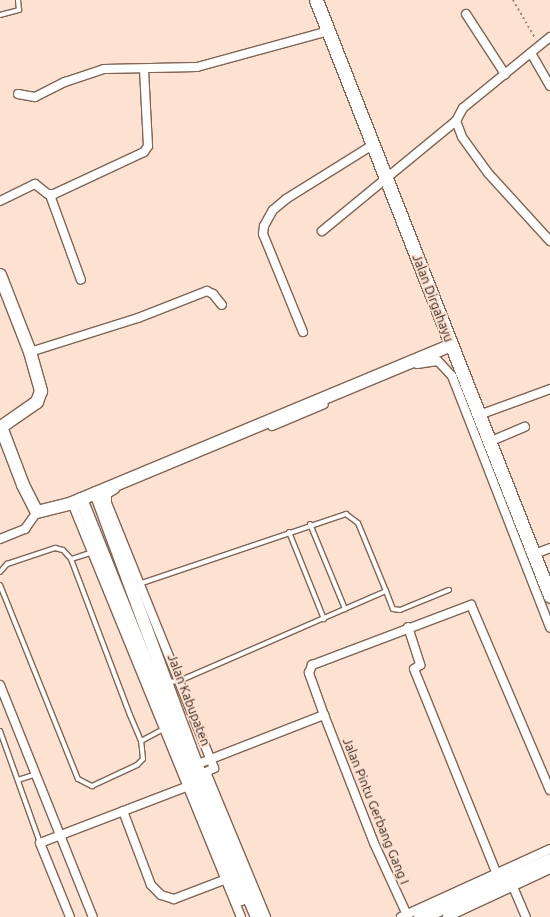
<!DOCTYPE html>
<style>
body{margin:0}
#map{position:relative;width:550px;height:917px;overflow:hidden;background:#fde2d1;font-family:Ubuntu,sans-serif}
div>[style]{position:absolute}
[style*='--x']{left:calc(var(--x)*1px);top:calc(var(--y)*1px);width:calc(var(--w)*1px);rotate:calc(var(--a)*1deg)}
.path>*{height:2px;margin-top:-1px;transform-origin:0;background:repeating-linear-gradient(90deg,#9e897d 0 2px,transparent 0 5px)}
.roads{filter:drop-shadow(1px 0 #816451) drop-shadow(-1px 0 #816451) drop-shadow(0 1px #816451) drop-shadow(0 -1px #816451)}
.lane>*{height:4px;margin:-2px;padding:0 2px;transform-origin:2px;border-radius:2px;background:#fff}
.street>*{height:8px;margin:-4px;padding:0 4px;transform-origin:4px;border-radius:4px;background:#fff}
.secondary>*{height:12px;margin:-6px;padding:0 6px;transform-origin:6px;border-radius:6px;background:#fff}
.primary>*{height:13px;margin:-6.5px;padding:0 6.5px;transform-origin:6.5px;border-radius:6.5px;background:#fff}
span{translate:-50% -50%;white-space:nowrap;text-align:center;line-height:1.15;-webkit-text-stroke:4px #fde2d1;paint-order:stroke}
.street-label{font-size:13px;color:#33261e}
</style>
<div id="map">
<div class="path">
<div style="--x:513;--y:0;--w:44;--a:59.9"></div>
</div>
<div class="roads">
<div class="lane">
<div style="--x:0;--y:15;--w:20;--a:-15"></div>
<div style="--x:19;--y:10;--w:10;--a:-96"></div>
<div style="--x:310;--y:524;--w:92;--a:67.6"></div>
<div style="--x:289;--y:532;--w:94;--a:68.1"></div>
<div style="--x:93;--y:552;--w:23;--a:162"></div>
<div style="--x:71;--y:559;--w:167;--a:69.3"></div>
<div style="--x:130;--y:715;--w:28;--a:67"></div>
<div style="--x:141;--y:741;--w:27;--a:-28"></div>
<div style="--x:0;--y:572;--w:11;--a:-49"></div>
<div style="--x:7;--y:564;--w:51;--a:-18.4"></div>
<div style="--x:55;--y:548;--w:8;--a:14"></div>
<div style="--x:63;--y:550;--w:12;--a:48"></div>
<div style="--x:139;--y:584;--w:219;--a:-18.7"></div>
<div style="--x:346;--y:514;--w:15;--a:37"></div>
<div style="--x:358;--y:523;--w:74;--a:67.6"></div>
<div style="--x:386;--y:591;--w:226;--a:156.5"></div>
<div style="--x:179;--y:681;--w:11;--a:175"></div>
<div style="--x:0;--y:585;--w:209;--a:68.1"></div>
<div style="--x:78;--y:779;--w:16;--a:27"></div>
<div style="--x:92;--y:786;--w:50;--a:-25"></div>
<div style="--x:137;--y:765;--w:8;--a:-45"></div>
<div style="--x:143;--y:759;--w:18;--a:-96"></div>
<div style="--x:386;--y:591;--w:19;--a:69"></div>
<div style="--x:393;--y:609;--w:7;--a:8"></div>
<div style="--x:400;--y:610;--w:53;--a:-22.2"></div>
<div style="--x:0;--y:731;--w:119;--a:70.3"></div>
<div style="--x:18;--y:780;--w:19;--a:-18"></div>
</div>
<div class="street">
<div style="--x:466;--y:14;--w:72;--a:57"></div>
<div style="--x:550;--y:37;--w:112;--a:140.8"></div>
<div style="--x:463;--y:108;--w:15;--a:118"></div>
<div style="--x:456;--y:121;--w:17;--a:69"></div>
<div style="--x:462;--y:137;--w:44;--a:54.2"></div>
<div style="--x:488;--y:173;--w:92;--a:47.6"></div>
<div style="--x:531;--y:53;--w:38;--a:60"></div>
<div style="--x:18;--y:94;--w:17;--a:10"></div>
<div style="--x:35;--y:97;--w:34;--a:-27"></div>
<div style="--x:65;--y:82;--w:41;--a:-18.4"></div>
<div style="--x:104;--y:69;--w:93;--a:-1.2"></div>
<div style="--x:197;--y:67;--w:137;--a:-15.3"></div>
<div style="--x:50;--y:195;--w:90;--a:70"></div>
<div style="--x:0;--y:201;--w:39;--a:-26"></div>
<div style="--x:35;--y:184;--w:16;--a:38"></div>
<div style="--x:48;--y:194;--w:6;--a:0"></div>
<div style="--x:54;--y:194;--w:99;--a:-25"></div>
<div style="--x:144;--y:152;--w:7;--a:-56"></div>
<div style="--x:148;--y:146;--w:76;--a:-93"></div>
<div style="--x:322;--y:231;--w:173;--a:-39.4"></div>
<div style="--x:303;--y:332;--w:106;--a:-112.2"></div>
<div style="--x:263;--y:234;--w:8;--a:-83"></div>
<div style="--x:264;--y:226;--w:18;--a:-61"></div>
<div style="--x:273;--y:210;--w:17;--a:-40"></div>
<div style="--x:286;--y:199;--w:104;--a:-32"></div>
<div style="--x:30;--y:352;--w:113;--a:-17.5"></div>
<div style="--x:138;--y:318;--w:74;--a:-21.4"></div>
<div style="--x:207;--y:291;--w:7;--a:27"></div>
<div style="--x:213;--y:294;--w:14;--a:51"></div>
<div style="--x:417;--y:364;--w:21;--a:-8"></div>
<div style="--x:438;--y:361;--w:21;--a:47"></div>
<div style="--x:452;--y:376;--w:270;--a:68.7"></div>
<div style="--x:479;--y:415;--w:76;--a:-20.1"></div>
<div style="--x:272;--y:426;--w:56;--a:-22.9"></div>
<div style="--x:489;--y:442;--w:39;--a:-23"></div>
<div style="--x:115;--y:489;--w:9;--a:148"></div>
<div style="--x:107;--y:494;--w:9;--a:90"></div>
<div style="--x:107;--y:503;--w:286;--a:68"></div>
<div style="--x:214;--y:768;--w:9;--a:153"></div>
<div style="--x:206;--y:772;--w:157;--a:67.5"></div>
<div style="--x:72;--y:503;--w:447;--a:67.8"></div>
<div style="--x:0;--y:539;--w:27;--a:-22"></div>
<div style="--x:25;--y:529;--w:21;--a:-55"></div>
<div style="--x:532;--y:555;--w:19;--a:-21"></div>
<div style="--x:408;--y:627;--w:40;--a:72"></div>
<div style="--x:420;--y:665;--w:7;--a:146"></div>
<div style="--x:414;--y:669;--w:230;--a:68"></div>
<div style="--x:0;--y:685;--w:250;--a:68.2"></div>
<div style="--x:193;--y:766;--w:141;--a:-21.3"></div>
<div style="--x:123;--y:811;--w:79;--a:69.3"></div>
<div style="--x:151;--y:885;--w:14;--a:45"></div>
<div style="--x:161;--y:895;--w:14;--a:17"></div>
<div style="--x:174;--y:899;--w:59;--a:-20.9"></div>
<div style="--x:511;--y:882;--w:38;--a:67"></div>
<div style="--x:70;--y:917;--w:80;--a:-112.1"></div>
<div style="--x:40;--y:843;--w:162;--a:-21"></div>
<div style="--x:401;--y:917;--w:164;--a:-24.5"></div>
<div style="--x:408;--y:917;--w:81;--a:-114.7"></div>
<div style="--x:374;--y:843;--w:137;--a:-111.3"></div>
<div style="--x:324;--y:715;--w:45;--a:-109.7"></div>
<div style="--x:309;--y:673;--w:9;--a:-69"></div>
<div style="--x:312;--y:665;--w:170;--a:-20.7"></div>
<div style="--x:471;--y:605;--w:201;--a:66.9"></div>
<div style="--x:447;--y:917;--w:114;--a:-25"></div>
</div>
<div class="secondary">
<div style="--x:0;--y:275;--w:83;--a:68.7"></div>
<div style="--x:30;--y:352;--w:41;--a:74.2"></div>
<div style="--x:41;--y:391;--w:12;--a:110"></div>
<div style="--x:37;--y:402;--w:44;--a:145.2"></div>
<div style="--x:1;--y:427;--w:62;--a:69.2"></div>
<div style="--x:23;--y:485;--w:30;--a:63"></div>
<div style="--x:37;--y:512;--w:36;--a:-14"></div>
<div style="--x:72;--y:503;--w:411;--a:-22.6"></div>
<div style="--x:96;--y:493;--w:380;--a:69.7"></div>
<div style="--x:228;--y:849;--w:74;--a:66.9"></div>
<div style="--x:81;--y:499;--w:431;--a:68.2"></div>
</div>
<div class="primary">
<div style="--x:316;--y:0;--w:640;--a:68.56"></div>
<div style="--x:420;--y:917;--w:142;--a:-23.7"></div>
</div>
</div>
<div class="street-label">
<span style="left:433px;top:298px;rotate:69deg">Jalan Dirgahayu</span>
<span style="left:189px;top:700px;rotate:69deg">Jalan Kabupaten</span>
<span style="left:376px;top:811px;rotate:68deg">Jalan Pintu Gerbang Gang I</span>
</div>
</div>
